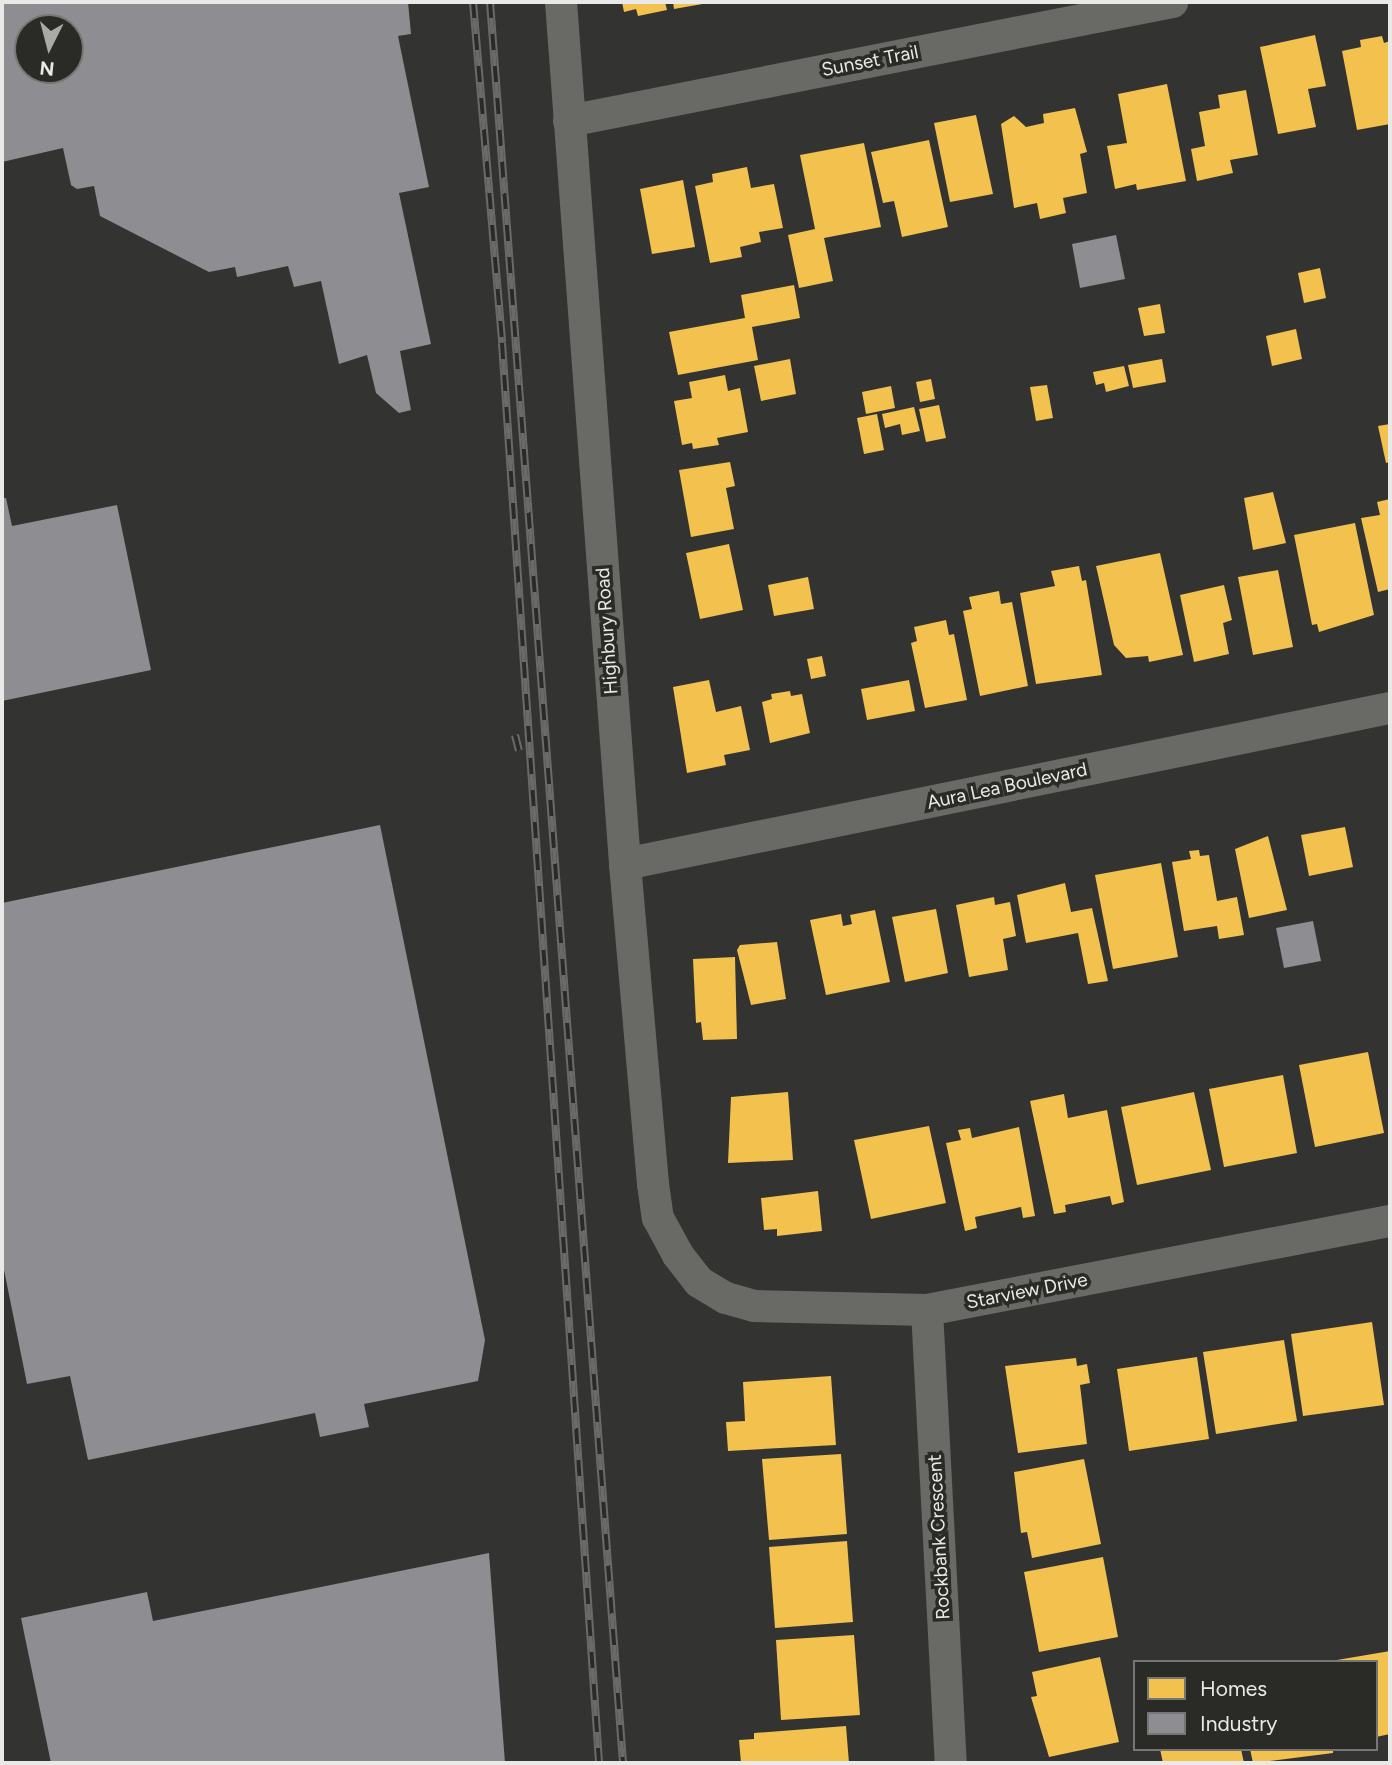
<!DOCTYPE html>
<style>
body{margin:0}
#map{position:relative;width:1392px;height:1765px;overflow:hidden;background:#333332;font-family:Figtree,sans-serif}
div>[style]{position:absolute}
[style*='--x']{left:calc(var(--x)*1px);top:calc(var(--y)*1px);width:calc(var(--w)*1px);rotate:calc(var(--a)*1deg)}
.homes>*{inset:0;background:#f2c14e}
.industry>*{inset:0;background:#8d8d92}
.street>*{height:32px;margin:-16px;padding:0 16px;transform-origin:16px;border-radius:16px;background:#696966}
.rail>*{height:8px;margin-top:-4px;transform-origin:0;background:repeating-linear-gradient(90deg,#2a2a27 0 16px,#6a6a68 0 32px);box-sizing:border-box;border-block:2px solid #6a6a68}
span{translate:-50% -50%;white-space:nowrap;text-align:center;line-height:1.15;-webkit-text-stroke:7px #2a2a27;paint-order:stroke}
.street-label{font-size:19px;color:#e9eae8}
.frame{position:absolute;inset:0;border:4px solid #e9eae8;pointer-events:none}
.legend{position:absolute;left:1133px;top:1660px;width:245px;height:91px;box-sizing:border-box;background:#2a2a27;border:2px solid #767774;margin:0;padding:9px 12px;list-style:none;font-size:21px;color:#e9eae8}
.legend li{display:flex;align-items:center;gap:14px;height:35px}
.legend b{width:35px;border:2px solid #767774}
.north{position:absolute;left:14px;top:14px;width:70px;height:70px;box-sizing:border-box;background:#2a2a27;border:2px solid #767774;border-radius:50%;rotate:186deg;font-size:19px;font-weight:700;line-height:28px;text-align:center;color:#e9eae8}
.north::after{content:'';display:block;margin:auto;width:24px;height:32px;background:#a9aaa8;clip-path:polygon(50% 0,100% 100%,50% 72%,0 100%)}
</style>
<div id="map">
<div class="homes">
<div style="clip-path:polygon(622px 2px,665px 2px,667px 10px,638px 16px,636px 9px,624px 12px)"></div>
<div style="clip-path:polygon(673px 2px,708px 2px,708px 3px,674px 9px)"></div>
<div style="clip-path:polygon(1315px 35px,1326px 86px,1308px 89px,1316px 127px,1278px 134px,1260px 47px)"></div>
<div style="clip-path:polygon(1382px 36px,1384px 43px,1390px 41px,1390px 124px,1357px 130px,1342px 51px,1361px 47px,1360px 40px)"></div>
<div style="clip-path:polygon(1167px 84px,1186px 181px,1137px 190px,1136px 184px,1115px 189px,1107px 146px,1127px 143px,1118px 94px)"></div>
<div style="clip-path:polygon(1246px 90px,1258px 155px,1230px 160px,1233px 173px,1197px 181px,1191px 149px,1205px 146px,1199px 112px,1220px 108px,1218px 95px)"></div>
<div style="clip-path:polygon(1075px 108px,1087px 152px,1080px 154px,1087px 193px,1063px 198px,1066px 213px,1040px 219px,1037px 203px,1014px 208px,1001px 124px,1014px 116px,1026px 127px,1044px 123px,1043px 114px)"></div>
<div style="clip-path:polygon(976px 115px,993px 194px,950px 202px,934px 123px)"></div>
<div style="clip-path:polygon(929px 140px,948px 227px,902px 237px,894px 201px,883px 203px,871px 152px)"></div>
<div style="clip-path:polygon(864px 143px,881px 227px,824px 238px,833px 281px,799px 288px,788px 235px,815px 229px,800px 155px)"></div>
<div style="clip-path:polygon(747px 167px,751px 188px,774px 184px,783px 228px,759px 232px,761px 242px,740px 247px,742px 257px,710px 263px,695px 186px,713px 182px,712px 174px)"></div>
<div style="clip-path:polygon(683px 180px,695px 247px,652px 254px,640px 189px)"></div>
<div style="clip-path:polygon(1320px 268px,1326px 298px,1304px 303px,1298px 273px)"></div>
<div style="clip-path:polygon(794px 285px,800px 318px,752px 327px,758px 360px,678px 375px,669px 332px,745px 318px,741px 295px)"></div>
<div style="clip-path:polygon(1160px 304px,1165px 333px,1144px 336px,1138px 308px)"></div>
<div style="clip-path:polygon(1296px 329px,1302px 359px,1272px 366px,1266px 336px)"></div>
<div style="clip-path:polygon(790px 359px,796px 394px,761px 401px,754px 366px)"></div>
<div style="clip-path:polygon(1162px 359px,1166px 382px,1133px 388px,1128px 365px)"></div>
<div style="clip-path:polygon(1124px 366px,1129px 386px,1106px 392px,1104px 383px,1096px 385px,1093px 372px)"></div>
<div style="clip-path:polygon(725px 375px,728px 391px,740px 388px,748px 432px,717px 438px,719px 445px,693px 449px,692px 443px,682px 445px,674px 401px,692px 398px,689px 382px)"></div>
<div style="clip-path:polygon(931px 379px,935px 399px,920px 402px,916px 382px)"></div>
<div style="clip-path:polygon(1047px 385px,1053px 418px,1036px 421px,1030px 387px)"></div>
<div style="clip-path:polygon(891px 386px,895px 408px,866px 414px,862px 392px)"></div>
<div style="clip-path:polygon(939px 405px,946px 438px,926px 442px,919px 409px)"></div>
<div style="clip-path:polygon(914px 407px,920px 431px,902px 435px,900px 424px,885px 428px,882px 414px)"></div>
<div style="clip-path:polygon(877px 414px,884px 450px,864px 454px,857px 418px)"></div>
<div style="clip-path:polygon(1390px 424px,1390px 462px,1386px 463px,1378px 426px)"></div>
<div style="clip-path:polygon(730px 462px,735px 486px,726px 488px,734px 529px,691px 537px,679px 470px)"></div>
<div style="clip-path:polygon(1273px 492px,1286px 543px,1253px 550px,1244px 498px)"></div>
<div style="clip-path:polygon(1390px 499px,1390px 589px,1378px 592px,1361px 518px,1380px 515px,1377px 502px)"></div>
<div style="clip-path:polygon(1355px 523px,1374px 615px,1319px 632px,1317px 624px,1312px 625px,1294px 535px)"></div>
<div style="clip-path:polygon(729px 544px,743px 610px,700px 619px,686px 553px)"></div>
<div style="clip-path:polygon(1160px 553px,1183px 655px,1149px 662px,1148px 656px,1126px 658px,1114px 645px,1096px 566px)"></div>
<div style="clip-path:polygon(1079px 566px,1082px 581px,1086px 580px,1102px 675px,1036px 684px,1020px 593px,1055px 586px,1051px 571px)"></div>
<div style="clip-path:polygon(1278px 570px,1293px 647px,1253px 655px,1238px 577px)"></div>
<div style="clip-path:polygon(808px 577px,814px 609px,774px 616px,768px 585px)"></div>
<div style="clip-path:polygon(1224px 585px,1232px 620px,1223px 623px,1229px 654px,1194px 662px,1180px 595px)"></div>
<div style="clip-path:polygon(999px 591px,1001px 604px,1012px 602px,1028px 686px,980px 696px,963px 611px,972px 609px,969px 597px)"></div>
<div style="clip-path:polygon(946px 620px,949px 635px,954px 634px,967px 700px,925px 708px,911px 643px,917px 641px,914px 627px)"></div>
<div style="clip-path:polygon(822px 656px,826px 676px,811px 679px,807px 659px)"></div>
<div style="clip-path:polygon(709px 680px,716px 712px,741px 706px,750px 750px,724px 755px,726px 765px,687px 773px,673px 687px)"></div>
<div style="clip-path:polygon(909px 680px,915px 711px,867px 720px,861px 689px)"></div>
<div style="clip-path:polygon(790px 691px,791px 696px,802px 694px,810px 733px,770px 743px,762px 702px,772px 699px,771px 694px)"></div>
<div style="clip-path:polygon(1345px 827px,1353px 867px,1309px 876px,1301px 835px)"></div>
<div style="clip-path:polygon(1268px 836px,1287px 910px,1249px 918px,1235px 849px)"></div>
<div style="clip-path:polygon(1199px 850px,1200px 856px,1209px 855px,1217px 901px,1237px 897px,1244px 935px,1219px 939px,1217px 926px,1184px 931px,1172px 862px,1191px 859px,1189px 851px)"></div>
<div style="clip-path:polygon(1161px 863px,1178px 957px,1113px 969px,1095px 875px)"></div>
<div style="clip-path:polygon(1065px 883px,1071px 912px,1092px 908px,1108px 981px,1088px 984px,1078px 933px,1026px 943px,1017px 895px)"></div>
<div style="clip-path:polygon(994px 897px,995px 905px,1010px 902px,1016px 936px,1003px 939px,1008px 970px,969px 977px,956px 905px)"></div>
<div style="clip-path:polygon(936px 909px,948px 973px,905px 982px,892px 917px)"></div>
<div style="clip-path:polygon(875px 910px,890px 982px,826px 995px,810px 920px,841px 914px,843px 926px,852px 924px,850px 915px)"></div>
<div style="clip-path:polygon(777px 942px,786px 999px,751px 1005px,737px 950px,740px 945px)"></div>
<div style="clip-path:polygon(735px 957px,737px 1039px,703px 1040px,701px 1022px,696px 1023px,693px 959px)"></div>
<div style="clip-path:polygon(1368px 1052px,1384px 1133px,1315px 1147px,1299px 1065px)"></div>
<div style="clip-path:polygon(1283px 1075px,1297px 1153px,1224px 1167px,1209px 1089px)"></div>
<div style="clip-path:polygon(788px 1092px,793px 1160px,728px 1163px,731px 1097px)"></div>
<div style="clip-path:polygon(1194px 1092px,1211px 1170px,1137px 1185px,1121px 1107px)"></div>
<div style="clip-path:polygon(1064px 1094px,1068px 1118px,1107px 1110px,1124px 1202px,1112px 1205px,1110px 1196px,1065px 1205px,1066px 1212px,1054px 1214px,1030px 1101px)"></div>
<div style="clip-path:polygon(929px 1126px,946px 1203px,871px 1219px,854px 1140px)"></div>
<div style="clip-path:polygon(1019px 1127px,1035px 1216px,1023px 1218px,1021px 1207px,975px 1217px,977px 1228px,965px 1231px,946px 1143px,961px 1140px,958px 1130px,970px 1128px,972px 1138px)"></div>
<div style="clip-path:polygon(818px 1191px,822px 1231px,777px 1236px,777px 1229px,764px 1230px,761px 1198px)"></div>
<div style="clip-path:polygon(1372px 1322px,1384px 1405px,1303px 1416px,1291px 1334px)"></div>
<div style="clip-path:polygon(1284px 1340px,1297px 1421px,1216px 1434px,1203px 1352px)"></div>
<div style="clip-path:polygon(1197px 1357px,1209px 1439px,1129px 1451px,1117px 1369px)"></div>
<div style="clip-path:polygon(1076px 1358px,1077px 1366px,1087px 1364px,1090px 1383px,1080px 1385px,1087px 1444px,1018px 1453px,1005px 1366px)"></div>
<div style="clip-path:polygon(831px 1376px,836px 1445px,728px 1451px,726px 1422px,745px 1421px,743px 1382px)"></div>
<div style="clip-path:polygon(841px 1454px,847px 1534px,769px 1540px,762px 1459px)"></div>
<div style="clip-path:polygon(1084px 1459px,1101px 1544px,1032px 1558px,1027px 1532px,1021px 1533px,1014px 1472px)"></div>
<div style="clip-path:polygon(847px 1541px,853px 1622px,775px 1628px,769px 1547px)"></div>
<div style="clip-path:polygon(1103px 1557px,1118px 1637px,1039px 1652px,1024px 1572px)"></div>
<div style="clip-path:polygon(854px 1635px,860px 1715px,781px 1720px,776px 1640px)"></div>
<div style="clip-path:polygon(1390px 1651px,1390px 1734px,1376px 1737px,1376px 1662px,1337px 1660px)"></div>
<div style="clip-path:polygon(1100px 1657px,1119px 1742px,1049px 1757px,1031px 1697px,1037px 1696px,1032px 1672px)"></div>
<div style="clip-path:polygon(846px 1726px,849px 1763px,741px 1763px,739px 1740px,754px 1739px,754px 1733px)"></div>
<div style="clip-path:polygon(1160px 1749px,1241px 1749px,1244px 1763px,1163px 1763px)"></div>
<div style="clip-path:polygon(1250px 1749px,1333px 1749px,1333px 1753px,1253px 1763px)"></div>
</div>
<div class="industry">
<div style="clip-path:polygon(evenodd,2px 2px,408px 2px,411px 34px,398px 36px,429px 187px,399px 193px,431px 344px,400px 351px,411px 410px,399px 413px,376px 393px,367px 355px,339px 364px,321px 281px,294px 287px,288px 266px,237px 277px,235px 267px,209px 272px,100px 216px,94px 186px,77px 189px,71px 185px,63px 148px,2px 162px,2px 2px,28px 28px,70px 28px,70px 70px,28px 70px,28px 28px)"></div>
<div style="clip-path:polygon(1116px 235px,1125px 279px,1080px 288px,1072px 244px)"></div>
<div style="clip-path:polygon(2px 498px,6px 498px,12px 526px,117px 505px,151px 670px,2px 701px)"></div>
<div style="clip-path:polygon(380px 825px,485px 1340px,478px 1381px,364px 1404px,369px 1427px,320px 1437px,315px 1413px,88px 1460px,70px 1376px,27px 1384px,2px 1260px,2px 903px)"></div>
<div style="clip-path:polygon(1313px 921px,1321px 961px,1284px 968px,1276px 928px)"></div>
<div style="clip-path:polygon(489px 1553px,505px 1763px,51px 1763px,21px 1618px,147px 1592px,153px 1621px)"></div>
</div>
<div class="street">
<div style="--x:561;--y:2;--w:864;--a:85.75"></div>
<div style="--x:625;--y:864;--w:321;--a:85"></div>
<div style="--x:653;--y:1184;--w:34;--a:82"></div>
<div style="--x:658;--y:1218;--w:42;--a:61.6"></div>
<div style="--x:678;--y:1255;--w:34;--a:52"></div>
<div style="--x:699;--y:1282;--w:31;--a:31"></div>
<div style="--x:726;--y:1298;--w:29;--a:16"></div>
<div style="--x:754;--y:1306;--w:173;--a:1.3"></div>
<div style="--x:927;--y:1310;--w:471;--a:-10.9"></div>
<div style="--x:569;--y:121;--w:615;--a:-11.16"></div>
<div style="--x:625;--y:864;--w:781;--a:-11.53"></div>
<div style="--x:927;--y:1310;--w:454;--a:87"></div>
</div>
<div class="rail">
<div style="--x:473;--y:2;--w:342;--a:85.1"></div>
<div style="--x:502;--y:343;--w:1423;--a:86.09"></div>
<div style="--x:490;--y:2;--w:1766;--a:85.68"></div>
<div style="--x:515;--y:735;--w:16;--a:76"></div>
</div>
<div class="street-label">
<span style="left:870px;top:61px;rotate:-11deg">Sunset Trail</span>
<span style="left:607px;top:631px;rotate:-94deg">Highbury Road</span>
<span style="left:1007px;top:786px;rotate:-12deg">Aura Lea Boulevard</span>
<span style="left:1027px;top:1291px;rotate:-11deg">Starview Drive</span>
<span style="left:939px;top:1537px;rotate:-93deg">Rockbank Crescent</span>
</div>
<div class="frame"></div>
<ul class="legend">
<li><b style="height:19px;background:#f2c14e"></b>Homes</li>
<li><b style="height:19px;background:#8d8d92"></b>Industry</li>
</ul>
<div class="north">N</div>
</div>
